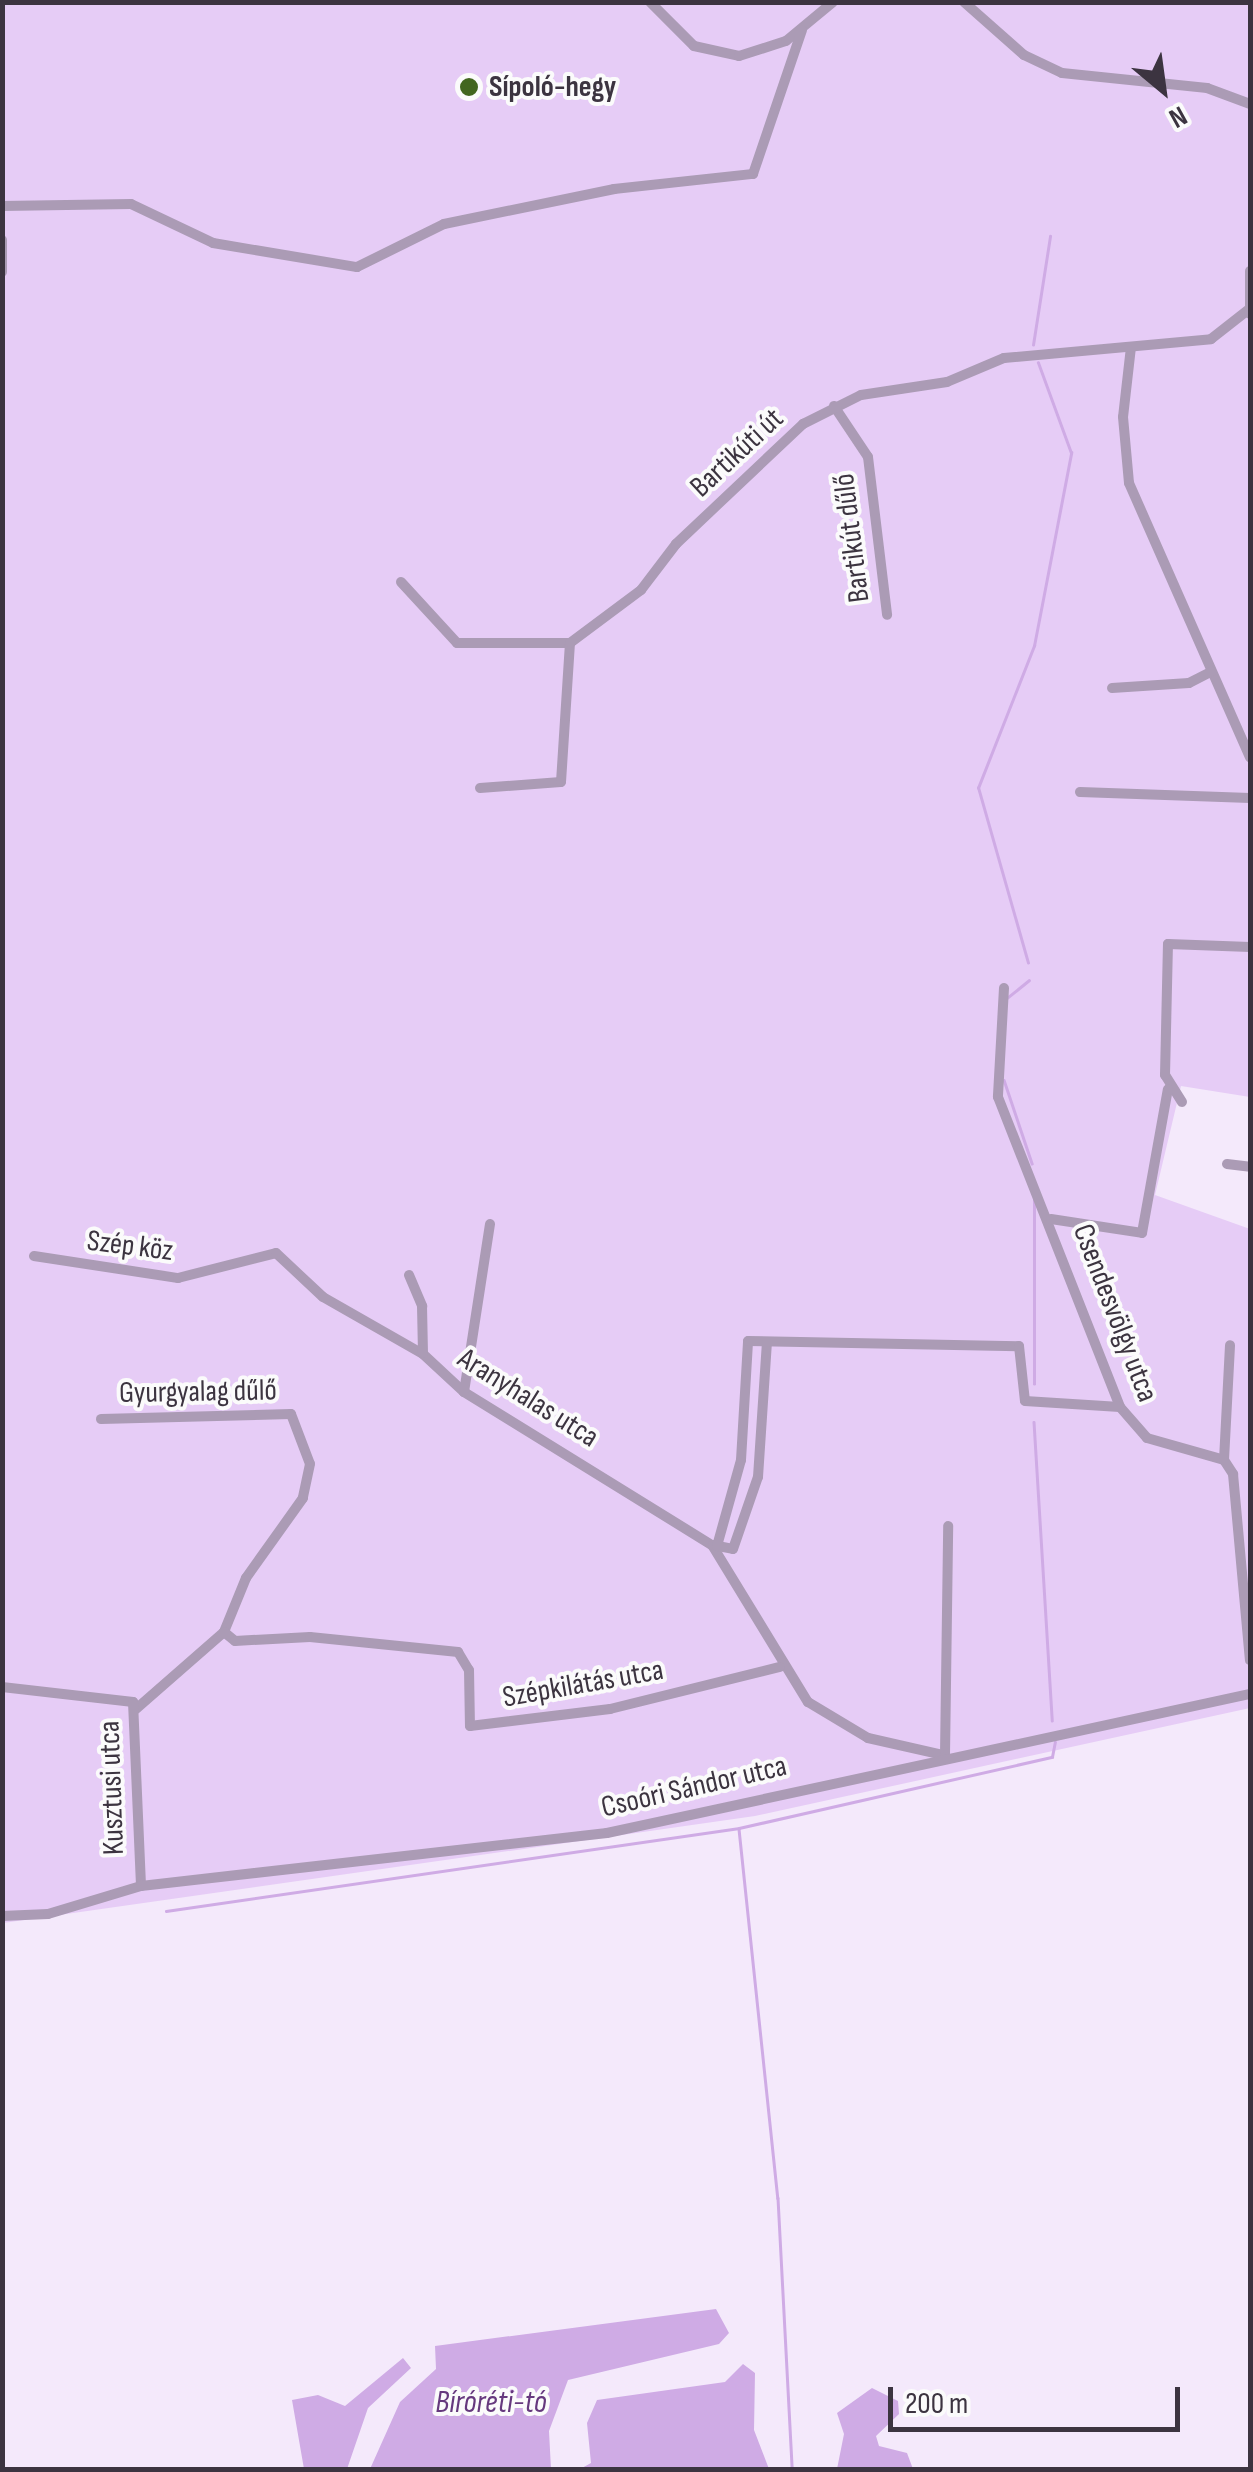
<!DOCTYPE html>
<meta charset="utf-8">
<style>
body{margin:0}
#map{position:relative;width:1253px;height:2472px;overflow:hidden;background:#f4e9fb;font-family:"Sofia Sans Condensed",sans-serif}
div>[style]{position:absolute}
[style*='--x']{left:calc(var(--x)*1px);top:calc(var(--y)*1px);width:calc(var(--w)*1px);rotate:calc(var(--a)*1deg)}
.green>*{inset:0;background:#e6ccf6}
.water>*{inset:0;background:#cfabe5}
.stream>*{height:2.5px;margin:-1.25px;padding:0 1.25px;transform-origin:1.25px;border-radius:1.25px;background:#cfabe5}
.minor>*{height:10px;margin:-5px;padding:0 5px;transform-origin:5px;border-radius:5px;background:#ab9bb5}
.dots>*{width:28px;height:28px;translate:-50% -50%;box-sizing:border-box;border:5px solid #fbfbfb;border-radius:50%}
span{translate:-50% -50%;white-space:nowrap;text-align:center;line-height:1.15;-webkit-text-stroke:8px #fbfbfb;paint-order:stroke}
.poi-label{font-size:30px;color:#3c3440;font-weight:700}
.left{translate:0 -50%;text-align:left}
.street-label{font-size:30px;color:#3c3440}
.water-label{font-size:32px;color:#66397e;font-style:italic}
.frame{position:absolute;inset:0;border:5px solid #3c3440;pointer-events:none}
.north{position:absolute;left:1113px;top:40px;width:100px;height:100px;-webkit-text-stroke:8px #fbfbfb;paint-order:stroke;rotate:151deg;font-size:28px;font-weight:700;line-height:40px;text-align:center;color:#3c3440}
.north::after{content:'';display:block;margin:auto;width:35px;height:45px;background:#3c3440;clip-path:polygon(50% 0,100% 100%,50% 72%,0 100%)}
.scale{position:absolute;left:888px;top:2387px;width:292px;height:45px;box-sizing:border-box;border:5px solid #3c3440;border-top:0;padding-left:12px;font-size:30px;line-height:35px;white-space:nowrap;color:#3c3440;-webkit-text-stroke:8px #fbfbfb;paint-order:stroke}
</style>
<div id="map">
<div class="green">
<div style="clip-path:polygon(3px 3px,1250px 3px,1250px 1097px,1181px 1086px,1155px 1195px,1250px 1229px,1250px 1708px,755px 1816px,3px 1923px)"></div>
</div>
<div class="water">
<div style="clip-path:polygon(716px 2309px,729px 2333px,719px 2344px,568px 2380px,549px 2431px,551px 2469px,370px 2469px,400px 2402px,436px 2369px,435px 2346px)"></div>
<div style="clip-path:polygon(403px 2358px,411px 2368px,368px 2408px,347px 2469px,304px 2469px,292px 2400px,318px 2395px,345px 2406px)"></div>
<div style="clip-path:polygon(743px 2364px,755px 2373px,754px 2430px,769px 2469px,580px 2469px,591px 2463px,587px 2423px,597px 2400px,725px 2382px)"></div>
<div style="clip-path:polygon(872px 2388px,898px 2401px,899px 2414px,876px 2436px,879px 2446px,907px 2453px,913px 2469px,837px 2469px,844px 2434px,837px 2413px)"></div>
</div>
<div class="stream">
<div style="--x:1033;--y:345;--w:110;--a:-81.1"></div>
<div style="--x:1028;--y:963;--w:182;--a:-105.9"></div>
<div style="--x:978;--y:788;--w:153;--a:-68.5"></div>
<div style="--x:1034;--y:646;--w:197;--a:-79.1"></div>
<div style="--x:1071;--y:453;--w:96;--a:-110.1"></div>
<div style="--x:1007;--y:998;--w:28;--a:-39"></div>
<div style="--x:1004;--y:1080;--w:88;--a:71.4"></div>
<div style="--x:1034;--y:1384;--w:184;--a:-90"></div>
<div style="--x:1034;--y:1422;--w:299;--a:86.5"></div>
<div style="--x:739;--y:1829;--w:371;--a:84"></div>
<div style="--x:778;--y:2198;--w:271;--a:87"></div>
<div style="--x:166;--y:1911;--w:579;--a:-8.24"></div>
<div style="--x:739;--y:1828;--w:321;--a:-12.8"></div>
<div style="--x:1052;--y:1757;--w:15;--a:-79"></div>
</div>
<div class="minor">
<div style="--x:650;--y:2;--w:62;--a:45"></div>
<div style="--x:694;--y:46;--w:46;--a:12.5"></div>
<div style="--x:739;--y:56;--w:49;--a:-17.7"></div>
<div style="--x:786;--y:41;--w:61;--a:-39.7"></div>
<div style="--x:964;--y:2;--w:80;--a:41.5"></div>
<div style="--x:1024;--y:55;--w:42;--a:25.3"></div>
<div style="--x:1062;--y:73;--w:146;--a:5.9"></div>
<div style="--x:1207;--y:88;--w:46;--a:20.4"></div>
<div style="--x:2;--y:206;--w:129;--a:-0.9"></div>
<div style="--x:131;--y:204;--w:91;--a:25.4"></div>
<div style="--x:213;--y:243;--w:146;--a:9.5"></div>
<div style="--x:357;--y:267;--w:97;--a:-26.3"></div>
<div style="--x:444;--y:224;--w:174;--a:-11.6"></div>
<div style="--x:614;--y:189;--w:140;--a:-6.2"></div>
<div style="--x:753;--y:174;--w:152;--a:-71.2"></div>
<div style="--x:2;--y:240;--w:32;--a:90"></div>
<div style="--x:1250;--y:314;--w:43;--a:-90"></div>
<div style="--x:1131;--y:347;--w:70;--a:96.5"></div>
<div style="--x:1123;--y:417;--w:66;--a:84.8"></div>
<div style="--x:1129;--y:483;--w:300;--a:66.2"></div>
<div style="--x:834;--y:406;--w:61;--a:56.3"></div>
<div style="--x:868;--y:457;--w:159;--a:83.1"></div>
<div style="--x:401;--y:582;--w:83;--a:47.4"></div>
<div style="--x:457;--y:643;--w:113;--a:0"></div>
<div style="--x:1112;--y:688;--w:77;--a:-3.7"></div>
<div style="--x:1189;--y:683;--w:25;--a:-27"></div>
<div style="--x:480;--y:788;--w:81;--a:-4.2"></div>
<div style="--x:561;--y:782;--w:139;--a:-86.3"></div>
<div style="--x:570;--y:643;--w:89;--a:-36.7"></div>
<div style="--x:641;--y:590;--w:58;--a:-52.7"></div>
<div style="--x:676;--y:544;--w:175;--a:-43.4"></div>
<div style="--x:803;--y:424;--w:65;--a:-26.6"></div>
<div style="--x:861;--y:395;--w:87;--a:-8.6"></div>
<div style="--x:947;--y:382;--w:62;--a:-22.8"></div>
<div style="--x:1004;--y:358;--w:208;--a:-5.2"></div>
<div style="--x:1211;--y:339;--w:47;--a:-38.1"></div>
<div style="--x:1080;--y:792;--w:170;--a:2"></div>
<div style="--x:1004;--y:988;--w:109;--a:93.2"></div>
<div style="--x:998;--y:1097;--w:333;--a:68.5"></div>
<div style="--x:1120;--y:1407;--w:41;--a:48.9"></div>
<div style="--x:1147;--y:1438;--w:80;--a:15.9"></div>
<div style="--x:1224;--y:1460;--w:17;--a:57"></div>
<div style="--x:1233;--y:1474;--w:187;--a:84.8"></div>
<div style="--x:1182;--y:1102;--w:32;--a:-122"></div>
<div style="--x:1165;--y:1075;--w:131;--a:-88.7"></div>
<div style="--x:1168;--y:944;--w:82;--a:2.1"></div>
<div style="--x:1227;--y:1164;--w:23;--a:7"></div>
<div style="--x:1051;--y:1219;--w:92;--a:8.7"></div>
<div style="--x:1142;--y:1233;--w:146;--a:-79.8"></div>
<div style="--x:34;--y:1256;--w:146;--a:8.7"></div>
<div style="--x:178;--y:1278;--w:101;--a:-14.3"></div>
<div style="--x:276;--y:1253;--w:64;--a:43.1"></div>
<div style="--x:323;--y:1297;--w:115;--a:29.7"></div>
<div style="--x:423;--y:1354;--w:56;--a:42.8"></div>
<div style="--x:464;--y:1392;--w:291;--a:31.7"></div>
<div style="--x:712;--y:1545;--w:184;--a:58.6"></div>
<div style="--x:808;--y:1702;--w:70;--a:31"></div>
<div style="--x:868;--y:1738;--w:73;--a:12.7"></div>
<div style="--x:409;--y:1275;--w:34;--a:67"></div>
<div style="--x:422;--y:1306;--w:47;--a:88.8"></div>
<div style="--x:464;--y:1392;--w:170;--a:-81.2"></div>
<div style="--x:101;--y:1419;--w:190;--a:-1.5"></div>
<div style="--x:291;--y:1414;--w:53;--a:69.2"></div>
<div style="--x:310;--y:1464;--w:35;--a:102"></div>
<div style="--x:303;--y:1498;--w:98;--a:125.5"></div>
<div style="--x:246;--y:1578;--w:58;--a:112.2"></div>
<div style="--x:224;--y:1632;--w:117;--a:138.8"></div>
<div style="--x:1224;--y:1460;--w:115;--a:-87"></div>
<div style="--x:713;--y:1545;--w:20;--a:11"></div>
<div style="--x:733;--y:1549;--w:76;--a:-70.9"></div>
<div style="--x:758;--y:1477;--w:135;--a:-86.2"></div>
<div style="--x:717;--y:1546;--w:89;--a:-74.4"></div>
<div style="--x:741;--y:1460;--w:119;--a:-86.6"></div>
<div style="--x:748;--y:1341;--w:271;--a:1.1"></div>
<div style="--x:1019;--y:1346;--w:55;--a:83.8"></div>
<div style="--x:1025;--y:1401;--w:95;--a:3.6"></div>
<div style="--x:224;--y:1632;--w:14;--a:39"></div>
<div style="--x:235;--y:1641;--w:75;--a:-3.1"></div>
<div style="--x:310;--y:1637;--w:149;--a:5.8"></div>
<div style="--x:458;--y:1652;--w:21;--a:59"></div>
<div style="--x:469;--y:1670;--w:56;--a:89"></div>
<div style="--x:470;--y:1726;--w:141;--a:-6.9"></div>
<div style="--x:610;--y:1709;--w:175;--a:-13.9"></div>
<div style="--x:2;--y:1687;--w:132;--a:6.5"></div>
<div style="--x:133;--y:1702;--w:184;--a:87.5"></div>
<div style="--x:945;--y:1755;--w:229;--a:-89.2"></div>
<div style="--x:2;--y:1916;--w:46;--a:-2.5"></div>
<div style="--x:48;--y:1914;--w:97;--a:-16.8"></div>
<div style="--x:141;--y:1886;--w:469;--a:-6.5"></div>
<div style="--x:607;--y:1833;--w:658;--a:-12.2"></div>
</div>
<div class="dots">
<div style="left:469px;top:87px;background:#42661f"></div>
</div>
<div class="poi-label">
<span class="left" style="left:489px;top:87px">Sípoló-hegy</span>
</div>
<div class="street-label">
<span style="left:737px;top:453px;rotate:-43deg">Bartikúti út</span>
<span style="left:852px;top:538px;rotate:-97deg">Bartikút dűlő</span>
<span style="left:130px;top:1246px;rotate:7deg">Szép köz</span>
<span style="left:1115px;top:1313px;rotate:69deg">Csendesvölgy utca</span>
<span style="left:198px;top:1392px;rotate:-1deg">Gyurgyalag dűlő</span>
<span style="left:528px;top:1398px;rotate:32deg">Aranyhalas utca</span>
<span style="left:583px;top:1684px;rotate:-10deg">Szépkilátás utca</span>
<span style="left:694px;top:1787px;rotate:-13deg">Csoóri Sándor utca</span>
<span style="left:112px;top:1788px;rotate:-92deg">Kusztusi utca</span>
</div>
<div class="water-label">
<span style="left:491px;top:2403px">Bíróréti-tó</span>
</div>
<div class="frame"></div>
<div class="north">N</div>
<div class="scale">200 m</div>
</div>
